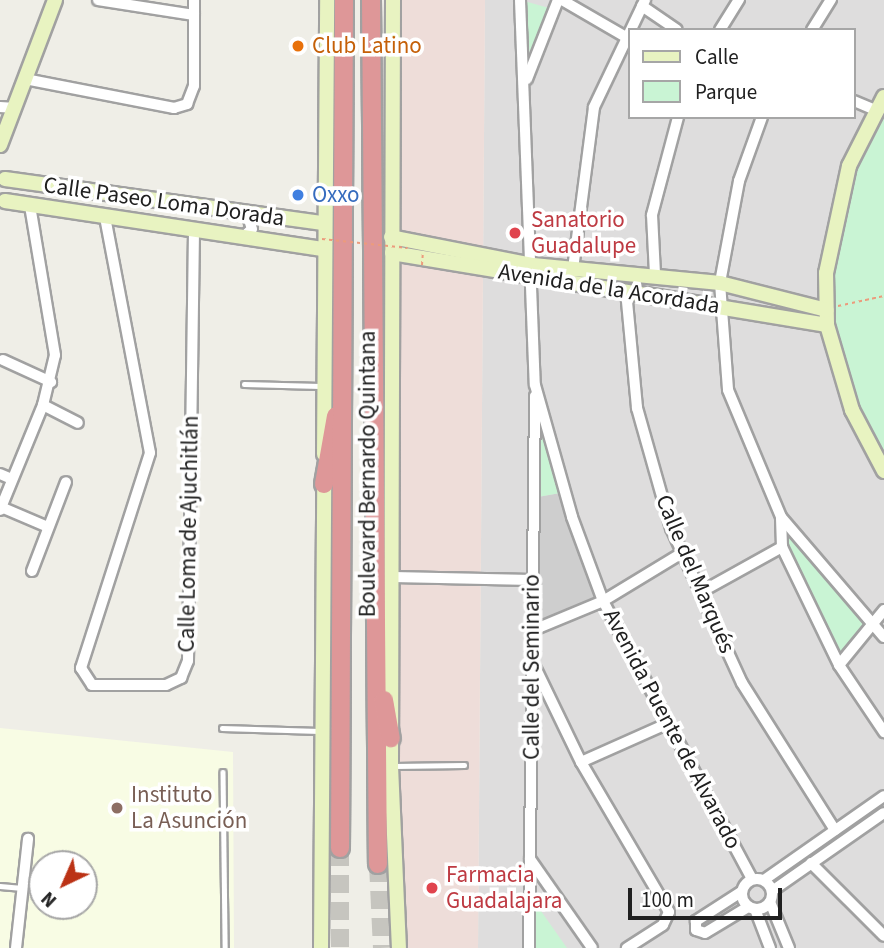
<!DOCTYPE html>
<meta charset="utf-8">
<style>
body{margin:0}
#map{position:relative;width:884px;height:948px;overflow:hidden;background:#efeee7;font-family:"Source Sans 3",sans-serif}
div>[style]{position:absolute}
[style*='--x']{left:calc(var(--x)*1px);top:calc(var(--y)*1px);width:calc(var(--w)*1px);rotate:calc(var(--a)*1deg)}
.residential>*{inset:0;background:#dedddd}
.commercial>*{inset:0;background:#eeddd9}
.education>*{inset:0;background:#f8fce4}
.religious>*{inset:0;background:#cecece}
.park>*{inset:0;background:#c9f4d4}
.highway-tunnel>*{height:18px;margin-top:-9px;transform-origin:0;background:repeating-linear-gradient(90deg,#c6c5bf 0 18px,transparent 0 27px)}
.path>*{height:2px;margin-top:-1px;transform-origin:0;background:repeating-linear-gradient(90deg,#ec9b7c 0 3.5px,transparent 0 7px)}
.roads{filter:drop-shadow(2px 0 #a1a1a1) drop-shadow(-2px 0 #a1a1a1) drop-shadow(0 2px #a1a1a1) drop-shadow(0 -2px #a1a1a1)}
.lane>*{height:4.5px;margin:-2.25px;padding:0 2.25px;transform-origin:2.25px;border-radius:2.25px;background:#fff}
.street>*{height:10px;margin:-5px;padding:0 5px;transform-origin:5px;border-radius:5px;background:#fff}
.street>.ring{margin:-5px;padding:0;box-sizing:content-box;background:none;border:10px solid #fff;border-radius:50%}
.secondary>*{height:14px;margin:-7px;padding:0 7px;transform-origin:7px;border-radius:7px;background:#e8f3c1}
.highway>*{height:18px;margin:-9px;padding:0 9px;transform-origin:9px;border-radius:9px;background:#de9798}
.path-bridge>*{height:2px;margin-top:-1px;transform-origin:0;background:repeating-linear-gradient(90deg,#ec9b7c 0 3.5px,transparent 0 7px)}
.dots>*{width:19px;height:19px;translate:-50% -50%;box-sizing:border-box;border:4px solid #fff;border-radius:50%}
span{translate:-50% -50%;white-space:nowrap;text-align:center;line-height:1.15;-webkit-text-stroke:7px #fff;paint-order:stroke}
.food-label{font-size:23px;color:#c56008}
.left{translate:0 -50%;text-align:left}
.shop-label{font-size:23px;color:#366cbe}
.street-label{font-size:23px;color:#202020}
.health-label{font-size:23px;color:#be3a42}
.education-label{font-size:23px;color:#785e54}
.legend{position:absolute;left:628px;top:28px;width:228px;height:91px;box-sizing:border-box;background:#fff;border:2px solid #a6a6a6;margin:0;padding:9px 12px;list-style:none;font-size:21px;color:#202020}
.legend li{display:flex;align-items:center;gap:14px;height:35px}
.legend b{width:35px;border:2px solid #a6a6a6}
.north{position:absolute;left:28px;top:850px;width:70px;height:70px;box-sizing:border-box;background:#fff;border:2px solid #a6a6a6;border-radius:50%;rotate:224deg;font-size:19px;font-weight:700;line-height:28px;text-align:center;color:#202020}
.north::after{content:'';display:block;margin:auto;width:24px;height:32px;background:#bb3215;clip-path:polygon(50% 0,100% 100%,50% 72%,0 100%)}
.scale{position:absolute;left:628px;top:888px;width:154px;height:32px;box-sizing:border-box;border:4px solid #202020;border-top:0;padding-left:9px;font-size:21px;line-height:24px;white-space:nowrap;color:#202020;-webkit-text-stroke:5px #fff;paint-order:stroke}
</style>
<div id="map">
<div class="residential">
<div style="clip-path:polygon(evenodd,485px 0,884px 0,884px 948px,478px 948px,485px 0,630px 30px,854px 30px,854px 117px,630px 117px,630px 30px)"></div>
</div>
<div class="commercial">
<div style="clip-path:polygon(393px 0,485px 0,478px 948px,398px 948px)"></div>
</div>
<div class="education">
<div style="clip-path:polygon(evenodd,0 728px,233px 752px,234px 948px,0 948px,0 728px,42px 864px,84px 864px,84px 906px,42px 906px,42px 864px)"></div>
</div>
<div class="religious">
<div style="clip-path:polygon(566px 492px,603px 601px,531px 631px,532px 498px)"></div>
</div>
<div class="park">
<div style="clip-path:polygon(524px 1px,549px 8px,530px 55px)"></div>
<div style="clip-path:polygon(884px 97px,884px 467px,852px 410px,827px 325px,826px 273px,849px 166px)"></div>
<div style="clip-path:polygon(535px 385px,566px 492px,532px 498px)"></div>
<div style="clip-path:polygon(781px 517px,871px 624px,839px 665px,782px 547px)"></div>
<div style="clip-path:polygon(529px 894px,567px 948px,528px 948px)"></div>
</div>
<div class="highway-tunnel">
<div style="--x:340;--y:848;--w:100;--a:90"></div>
<div style="--x:378;--y:864;--w:84;--a:87.3"></div>
</div>
<div class="path">
<div style="--x:838;--y:306;--w:47;--a:-12.3"></div>
</div>
<div class="roads">
<div class="lane">
<div style="--x:244;--y:384;--w:76;--a:1.5"></div>
<div style="--x:222;--y:728;--w:97;--a:1.8"></div>
<div style="--x:395;--y:766;--w:69;--a:-0.8"></div>
<div style="--x:223;--y:772;--w:176;--a:89.3"></div>
<div style="--x:0;--y:886;--w:22;--a:5"></div>
</div>
<div class="street">
<div style="--x:98;--y:0;--w:97;--a:8.9"></div>
<div style="--x:520;--y:0;--w:385;--a:87.8"></div>
<div style="--x:535;--y:385;--w:137;--a:74.3"></div>
<div style="--x:572;--y:517;--w:90;--a:69.7"></div>
<div style="--x:603;--y:601;--w:315;--a:61.8"></div>
<div style="--x:562;--y:0;--w:72;--a:30.1"></div>
<div style="--x:642;--y:6;--w:42;--a:34.4"></div>
<div style="--x:720;--y:30;--w:36;--a:-58"></div>
<div style="--x:812;--y:30;--w:36;--a:-58"></div>
<div style="--x:25;--y:79;--w:152;--a:11"></div>
<div style="--x:174;--y:108;--w:14;--a:-17"></div>
<div style="--x:187;--y:104;--w:19;--a:-69"></div>
<div style="--x:194;--y:86;--w:86;--a:-90"></div>
<div style="--x:527;--y:79;--w:85;--a:-68.6"></div>
<div style="--x:854;--y:101;--w:26;--a:23"></div>
<div style="--x:0;--y:107;--w:15;--a:4"></div>
<div style="--x:762;--y:117;--w:68;--a:109.8"></div>
<div style="--x:739;--y:181;--w:104;--a:100.6"></div>
<div style="--x:720;--y:283;--w:107;--a:85.7"></div>
<div style="--x:728;--y:390;--w:138;--a:67.3"></div>
<div style="--x:781;--y:517;--w:158;--a:49.4"></div>
<div style="--x:105;--y:217;--w:240;--a:79.2"></div>
<div style="--x:150;--y:453;--w:226;--a:107.8"></div>
<div style="--x:81;--y:668;--w:20;--a:57"></div>
<div style="--x:92;--y:685;--w:74;--a:0"></div>
<div style="--x:166;--y:685;--w:17;--a:-25"></div>
<div style="--x:181;--y:678;--w:18;--a:-68"></div>
<div style="--x:188;--y:661;--w:430;--a:-89.2"></div>
<div style="--x:242;--y:238;--w:13;--a:-42"></div>
<div style="--x:252;--y:229;--w:16;--a:-108"></div>
<div style="--x:573;--y:269;--w:163;--a:-82.6"></div>
<div style="--x:594;--y:107;--w:119;--a:-64.5"></div>
<div style="--x:655;--y:274;--w:59;--a:-92.9"></div>
<div style="--x:652;--y:215;--w:101;--a:-75.1"></div>
<div style="--x:626;--y:291;--w:118;--a:84.6"></div>
<div style="--x:637;--y:408;--w:125;--a:74.2"></div>
<div style="--x:671;--y:528;--w:170;--a:65.4"></div>
<div style="--x:742;--y:683;--w:174;--a:57.7"></div>
<div style="--x:3;--y:360;--w:53;--a:24.6"></div>
<div style="--x:43;--y:405;--w:39;--a:27"></div>
<div style="--x:0;--y:474;--w:13;--a:23"></div>
<div style="--x:1;--y:507;--w:51;--a:23.1"></div>
<div style="--x:0;--y:510;--w:113;--a:-67.7"></div>
<div style="--x:43;--y:405;--w:51;--a:-76.5"></div>
<div style="--x:55;--y:355;--w:152;--a:-99.5"></div>
<div style="--x:781;--y:518;--w:29;--a:88"></div>
<div style="--x:782;--y:547;--w:131;--a:64.2"></div>
<div style="--x:839;--y:665;--w:81;--a:56.1"></div>
<div style="--x:32;--y:571;--w:95;--a:-69.1"></div>
<div style="--x:393;--y:577;--w:139;--a:1.2"></div>
<div style="--x:701;--y:592;--w:93;--a:-29.1"></div>
<div style="--x:531;--y:631;--w:78;--a:-22.6"></div>
<div style="--x:603;--y:601;--w:92;--a:-31.3"></div>
<div style="--x:839;--y:665;--w:71;--a:-50.7"></div>
<div style="--x:535;--y:667;--w:106;--a:64.2"></div>
<div style="--x:581;--y:762;--w:174;--a:59.6"></div>
<div style="--x:669;--y:912;--w:14;--a:115"></div>
<div style="--x:663;--y:925;--w:43;--a:147.4"></div>
<div style="--x:581;--y:762;--w:91;--a:-24"></div>
<div style="--x:530;--y:859;--w:108;--a:55.1"></div>
<div style="--x:811;--y:863;--w:103;--a:45"></div>
<div class="ring" style="left:742px;top:879px;width:20px;height:20px"></div>
<div style="--x:764;--y:880;--w:146;--a:-35"></div>
<div style="--x:772;--y:891;--w:136;--a:-34.9"></div>
<div style="--x:741;--y:892;--w:54;--a:147.2"></div>
<div style="--x:696;--y:921;--w:9;--a:90"></div>
<div style="--x:696;--y:930;--w:9;--a:18"></div>
<div style="--x:705;--y:933;--w:50;--a:-31.2"></div>
<div style="--x:770;--y:902;--w:50;--a:67.6"></div>
<div style="--x:755;--y:909;--w:42;--a:69"></div>
<div style="--x:16;--y:948;--w:110;--a:-83.7"></div>
<div style="--x:529;--y:948;--w:552;--a:-89.38"></div>
</div>
<div class="secondary">
<div style="--x:393;--y:0;--w:766;--a:90.15"></div>
<div style="--x:391;--y:766;--w:182;--a:87.5"></div>
<div style="--x:884;--y:97;--w:77;--a:116.9"></div>
<div style="--x:849;--y:166;--w:109;--a:102.1"></div>
<div style="--x:826;--y:273;--w:52;--a:88.9"></div>
<div style="--x:827;--y:325;--w:89;--a:73.6"></div>
<div style="--x:852;--y:410;--w:69;--a:62.3"></div>
<div style="--x:0;--y:145;--w:155;--a:-69.2"></div>
<div style="--x:5;--y:179;--w:321;--a:7.9"></div>
<div style="--x:5;--y:201;--w:321;--a:8.6"></div>
<div style="--x:391;--y:237;--w:145;--a:11.2"></div>
<div style="--x:533;--y:265;--w:188;--a:5.5"></div>
<div style="--x:720;--y:283;--w:110;--a:14.2"></div>
<div style="--x:392;--y:253;--w:441;--a:9.4"></div>
<div style="--x:324;--y:454;--w:454;--a:-89.6"></div>
<div style="--x:321;--y:948;--w:474;--a:-89.6"></div>
</div>
<div class="highway">
<div style="--x:371;--y:0;--w:864;--a:89.54"></div>
<div style="--x:324;--y:484;--w:69;--a:-80"></div>
<div style="--x:384;--y:700;--w:39;--a:80"></div>
<div style="--x:340;--y:848;--w:848;--a:-89.73"></div>
</div>
</div>
<div class="path-bridge">
<div style="--x:322;--y:239;--w:86;--a:6"></div>
<div style="--x:422;--y:265;--w:14;--a:-86"></div>
</div>
<div class="dots">
<div style="left:298px;top:46px;background:#e8710a"></div>
<div style="left:298px;top:195px;background:#3f7fe0"></div>
<div style="left:515px;top:233px;background:#e0444e"></div>
<div style="left:117px;top:808px;background:#8d6e63"></div>
<div style="left:432px;top:888px;background:#e0444e"></div>
</div>
<div class="food-label">
<span class="left" style="left:312px;top:46px">Club Latino</span>
</div>
<div class="shop-label">
<span class="left" style="left:312px;top:195px">Oxxo</span>
</div>
<div class="street-label">
<span style="left:164px;top:202px;rotate:8deg">Calle Paseo Loma Dorada</span>
<span style="left:609px;top:289px;rotate:9deg">Avenida de la Acordada</span>
<span style="left:368px;top:474px;rotate:-90deg">Boulevard Bernardo Quintana</span>
<span style="left:189px;top:534px;rotate:-89deg">Calle Loma de Ajuchitlán</span>
<span style="left:695px;top:574px;rotate:67deg">Calle del Marqués</span>
<span style="left:532px;top:667px;rotate:-90deg">Calle del Seminario</span>
<span style="left:672px;top:729px;rotate:62deg">Avenida Puente de Alvarado</span>
</div>
<div class="health-label">
<span class="left" style="left:531px;top:233px">Sanatorio<br>Guadalupe</span>
<span class="left" style="left:446px;top:888px">Farmacia<br>Guadalajara</span>
</div>
<div class="education-label">
<span class="left" style="left:131px;top:808px">Instituto<br>La Asunción</span>
</div>
<ul class="legend">
<li><b style="height:9px;background:#e8f3c1"></b>Calle</li>
<li><b style="height:19px;background:#c9f4d4"></b>Parque</li>
</ul>
<div class="north">N</div>
<div class="scale">100 m</div>
</div>
